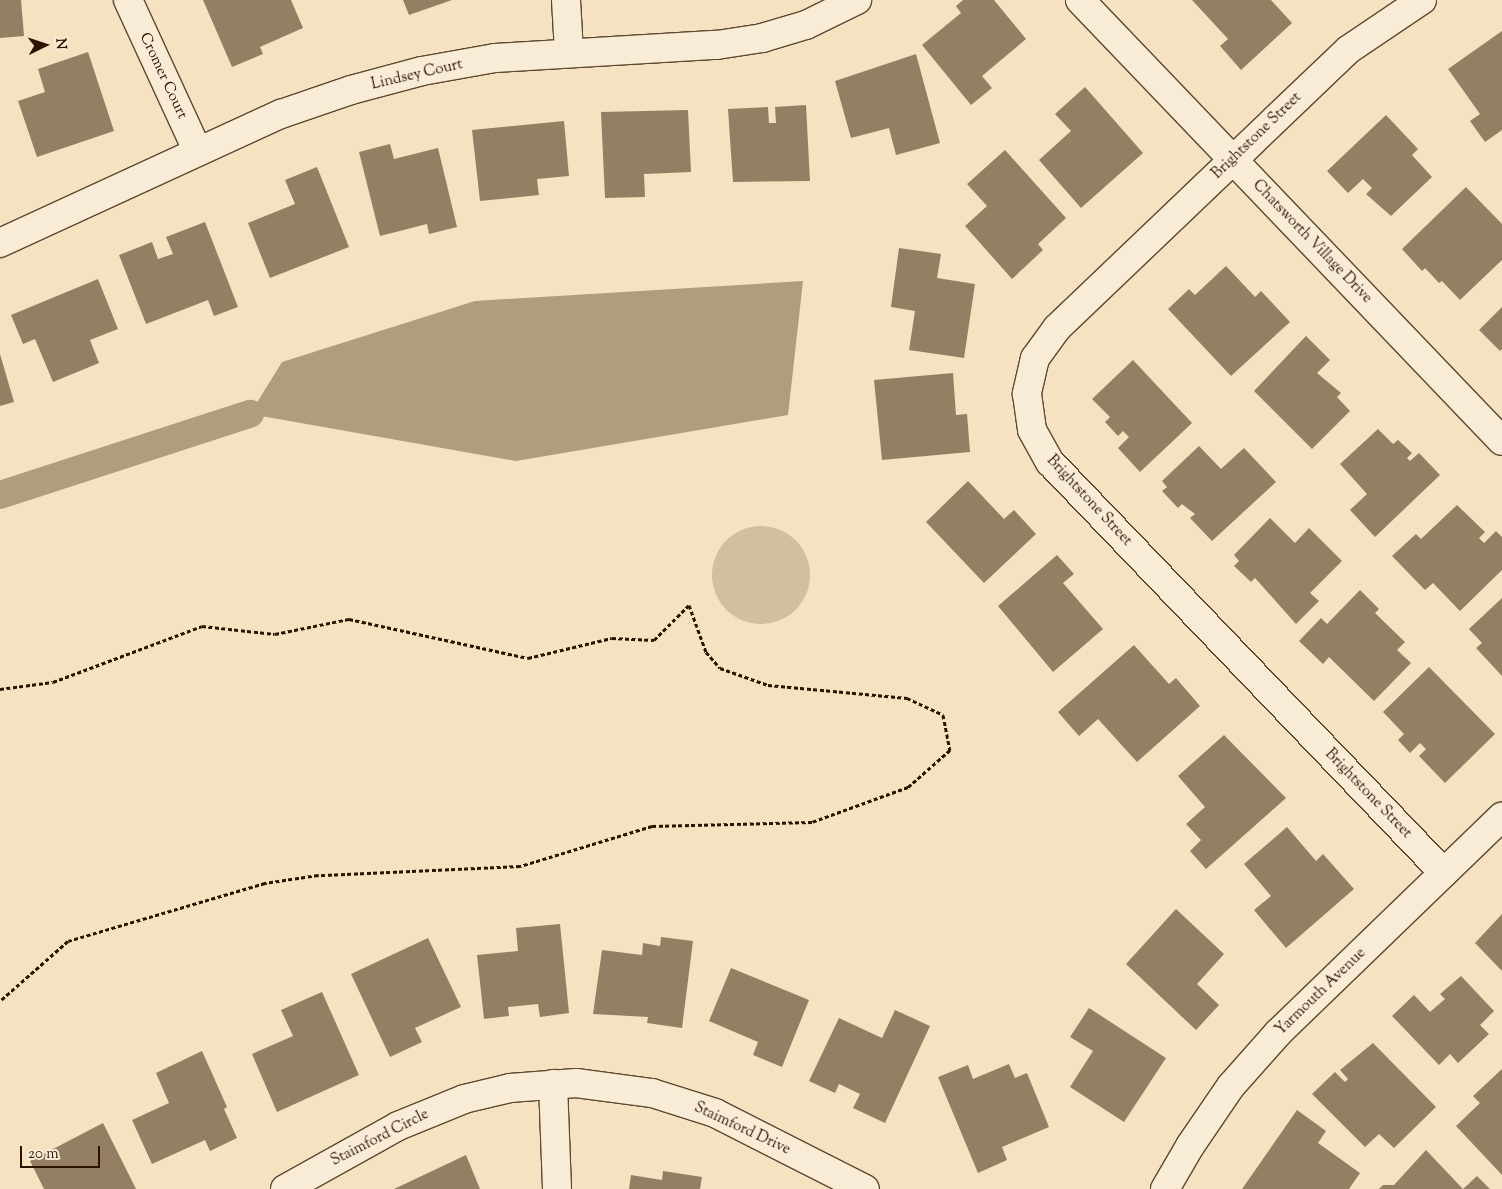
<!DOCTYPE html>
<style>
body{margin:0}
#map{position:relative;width:1502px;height:1189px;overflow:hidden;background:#f4e2c1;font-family:"Sorts Mill Goudy",serif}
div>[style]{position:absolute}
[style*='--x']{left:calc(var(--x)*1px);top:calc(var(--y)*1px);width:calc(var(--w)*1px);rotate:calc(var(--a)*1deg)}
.green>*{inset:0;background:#d2bfa0}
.round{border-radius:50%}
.water>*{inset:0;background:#b09c7f}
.canal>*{height:28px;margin:-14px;padding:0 14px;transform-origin:14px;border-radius:14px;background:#b09c7f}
.building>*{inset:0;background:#947f64}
.path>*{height:3px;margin-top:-1.5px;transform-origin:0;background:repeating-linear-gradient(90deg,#2c1400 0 4px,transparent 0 6.5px)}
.roads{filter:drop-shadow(1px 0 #5e4830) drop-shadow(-1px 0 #5e4830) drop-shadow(0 1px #5e4830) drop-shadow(0 -1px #5e4830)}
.minor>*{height:28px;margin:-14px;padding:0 14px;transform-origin:14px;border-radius:14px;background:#f8ecd7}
span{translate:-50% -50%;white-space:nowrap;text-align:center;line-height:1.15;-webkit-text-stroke:4.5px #f8ecd7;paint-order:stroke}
.street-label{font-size:15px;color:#2c1400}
.north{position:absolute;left:20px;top:20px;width:50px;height:50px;-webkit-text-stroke:4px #f8ecd7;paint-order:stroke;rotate:86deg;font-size:14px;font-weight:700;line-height:20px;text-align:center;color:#2c1400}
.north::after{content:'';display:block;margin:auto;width:18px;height:22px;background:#2c1400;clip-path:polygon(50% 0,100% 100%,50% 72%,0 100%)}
.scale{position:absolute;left:20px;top:1146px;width:80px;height:22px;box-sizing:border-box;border:2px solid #2c1400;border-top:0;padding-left:6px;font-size:15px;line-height:18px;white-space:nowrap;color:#2c1400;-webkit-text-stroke:4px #f8ecd7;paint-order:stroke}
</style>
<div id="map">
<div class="green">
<div class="round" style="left:712px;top:526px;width:98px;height:98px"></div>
</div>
<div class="water">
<div style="clip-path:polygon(803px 281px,788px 415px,516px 461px,250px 414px,282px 362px,475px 301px)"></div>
</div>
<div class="canal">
<div style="--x:0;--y:495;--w:263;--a:-18"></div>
</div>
<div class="building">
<div style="clip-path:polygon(0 0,21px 0,24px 36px,0 38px)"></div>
<div style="clip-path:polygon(203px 0,291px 0,303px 28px,260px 47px,263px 54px,232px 67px)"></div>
<div style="clip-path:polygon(403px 0,452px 0,409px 15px)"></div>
<div style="clip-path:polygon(963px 0,994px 0,1026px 39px,982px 76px,992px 88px,971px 105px,922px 45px,961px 13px,956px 6px)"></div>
<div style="clip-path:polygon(1192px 0,1271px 0,1292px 23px,1241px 70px,1220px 46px,1228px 39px)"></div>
<div style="clip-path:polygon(1502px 31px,1502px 130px,1485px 142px,1470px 121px,1480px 114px,1448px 69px)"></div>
<div style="clip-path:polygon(88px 52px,114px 131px,37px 157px,18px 101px,45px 92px,38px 69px)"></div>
<div style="clip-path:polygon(916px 54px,940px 143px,896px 155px,889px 128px,851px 138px,835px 81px)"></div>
<div style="clip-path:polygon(1085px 87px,1143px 153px,1081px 208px,1039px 160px,1071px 131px,1055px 114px)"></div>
<div style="clip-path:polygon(806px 105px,810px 181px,733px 182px,728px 109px,768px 107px,769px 123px,776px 123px,775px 107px)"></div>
<div style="clip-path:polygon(688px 110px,691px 172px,644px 174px,645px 197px,605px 198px,601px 112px)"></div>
<div style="clip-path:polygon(1386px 115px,1418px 149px,1412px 155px,1432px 177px,1391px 216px,1366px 194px,1372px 188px,1363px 179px,1348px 193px,1327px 171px)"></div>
<div style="clip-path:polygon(564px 121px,569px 176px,537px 179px,539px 195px,480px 201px,472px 130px)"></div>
<div style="clip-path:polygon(390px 144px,394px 159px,438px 148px,457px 227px,429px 234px,427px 224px,380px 236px,359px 152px)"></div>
<div style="clip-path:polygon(1005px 150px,1066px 218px,1038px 244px,1043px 250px,1012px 279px,965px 226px,987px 206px,967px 184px)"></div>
<div style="clip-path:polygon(317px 167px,349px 247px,270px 278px,248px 223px,295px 204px,285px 180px)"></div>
<div style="clip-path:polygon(1466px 187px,1502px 224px,1502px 260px,1460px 300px,1442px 281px,1439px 283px,1425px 268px,1422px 271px,1402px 249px)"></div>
<div style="clip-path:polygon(205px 222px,238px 307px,214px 316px,208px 300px,146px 324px,119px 255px,152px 242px,158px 259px,173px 254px,166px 237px)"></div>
<div style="clip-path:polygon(899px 248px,941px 254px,937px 278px,975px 284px,964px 358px,909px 350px,915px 311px,891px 307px)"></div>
<div style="clip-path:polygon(1226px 266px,1255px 297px,1261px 291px,1290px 322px,1231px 376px,1168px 309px,1189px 289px,1195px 295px)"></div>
<div style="clip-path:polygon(98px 279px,118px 329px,90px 340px,99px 363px,53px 382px,35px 339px,23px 344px,11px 315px)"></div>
<div style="clip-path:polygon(1502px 307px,1502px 349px,1500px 351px,1479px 330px)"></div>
<div style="clip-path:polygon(1306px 336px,1330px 360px,1317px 373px,1341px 393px,1337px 397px,1350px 411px,1312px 449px,1254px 391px)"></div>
<div style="clip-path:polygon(0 354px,14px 402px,0 406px)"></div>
<div style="clip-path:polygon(1133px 360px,1192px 423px,1140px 472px,1118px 448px,1129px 437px,1123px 431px,1118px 436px,1105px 422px,1110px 417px,1092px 399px)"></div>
<div style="clip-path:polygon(953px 373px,956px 415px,967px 414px,970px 452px,882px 460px,874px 380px)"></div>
<div style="clip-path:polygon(1378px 429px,1393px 444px,1398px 440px,1412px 453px,1407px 458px,1410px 461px,1419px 453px,1440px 475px,1375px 537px,1350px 510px,1367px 494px,1340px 464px)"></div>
<div style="clip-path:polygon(1199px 446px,1221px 469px,1244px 448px,1276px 482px,1212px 541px,1190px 518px,1195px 514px,1191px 511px,1182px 504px,1178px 508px,1162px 491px,1167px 487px,1162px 481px)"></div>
<div style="clip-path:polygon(968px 481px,1004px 519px,1014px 510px,1036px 534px,984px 583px,926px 522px)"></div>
<div style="clip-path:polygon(1457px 505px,1485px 532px,1479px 538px,1484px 543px,1496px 531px,1502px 537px,1502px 570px,1460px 611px,1433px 583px,1425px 590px,1392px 556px,1416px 534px,1421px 539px)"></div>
<div style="clip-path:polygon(1270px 518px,1295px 543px,1309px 528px,1342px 561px,1310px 593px,1319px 601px,1296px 624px,1255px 578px,1251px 582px,1234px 566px,1239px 561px,1234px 555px)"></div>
<div style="clip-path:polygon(1057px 555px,1074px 574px,1063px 583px,1103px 629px,1053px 672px,998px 606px)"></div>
<div style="clip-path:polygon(1360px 590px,1379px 609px,1375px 613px,1405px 642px,1397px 650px,1411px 663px,1374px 701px,1329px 657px,1323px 664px,1299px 641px,1321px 618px,1327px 624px)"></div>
<div style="clip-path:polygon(1502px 598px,1502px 676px,1476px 648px,1482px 643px,1469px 629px)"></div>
<div style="clip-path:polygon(1134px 645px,1169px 684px,1176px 678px,1200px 706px,1137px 762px,1098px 719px,1079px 736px,1058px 712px)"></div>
<div style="clip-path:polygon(1429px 667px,1495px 734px,1445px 783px,1419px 756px,1426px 749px,1420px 743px,1410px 753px,1398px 740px,1404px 734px,1383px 712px)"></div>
<div style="clip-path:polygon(1224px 735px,1286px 798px,1206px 869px,1190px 851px,1201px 840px,1186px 824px,1205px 807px,1178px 776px)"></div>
<div style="clip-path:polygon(1287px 827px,1316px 861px,1323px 854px,1354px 889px,1286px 948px,1254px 910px,1271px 896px,1244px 864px)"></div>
<div style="clip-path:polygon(1176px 909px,1224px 954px,1197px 984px,1219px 1005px,1196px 1030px,1126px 964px)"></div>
<div style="clip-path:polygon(1502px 914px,1502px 971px,1475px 943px)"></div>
<div style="clip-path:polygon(560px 924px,569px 1013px,540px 1017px,538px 1004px,508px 1007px,509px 1016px,484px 1019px,477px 955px,518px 951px,516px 928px)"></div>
<div style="clip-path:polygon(661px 937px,693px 941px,682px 1028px,647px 1023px,648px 1017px,593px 1014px,602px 950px,642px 955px,643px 943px,660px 946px)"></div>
<div style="clip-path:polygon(428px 938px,461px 1007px,415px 1028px,422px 1042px,390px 1057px,351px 974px)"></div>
<div style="clip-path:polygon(731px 968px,809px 1000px,782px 1067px,753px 1055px,758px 1042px,709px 1021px)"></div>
<div style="clip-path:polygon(1461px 976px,1494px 1011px,1480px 1025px,1489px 1034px,1458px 1063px,1450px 1054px,1439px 1065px,1392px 1016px,1414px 995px,1430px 1012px,1445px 999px,1440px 994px)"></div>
<div style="clip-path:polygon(322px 992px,359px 1075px,277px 1112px,252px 1054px,293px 1036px,281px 1010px)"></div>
<div style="clip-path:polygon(1089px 1008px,1166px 1058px,1124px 1122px,1070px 1087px,1093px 1051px,1070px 1037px)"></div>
<div style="clip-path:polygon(895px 1010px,930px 1026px,885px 1123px,853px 1108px,860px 1094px,839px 1084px,835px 1093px,809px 1081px,839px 1018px,882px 1038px)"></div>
<div style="clip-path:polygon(1373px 1043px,1436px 1107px,1394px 1148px,1379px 1134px,1365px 1147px,1312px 1094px,1335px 1072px,1345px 1082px,1348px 1079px,1340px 1070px)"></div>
<div style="clip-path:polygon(202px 1051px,227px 1107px,224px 1109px,237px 1138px,210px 1151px,205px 1140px,152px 1164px,132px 1120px,169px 1103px,156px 1073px)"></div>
<div style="clip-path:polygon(1009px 1064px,1015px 1078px,1027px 1073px,1049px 1127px,1002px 1147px,1007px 1160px,978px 1173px,938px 1077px,968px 1065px,973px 1079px)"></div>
<div style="clip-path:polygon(1502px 1069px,1502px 1175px,1456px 1126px,1480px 1103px,1473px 1096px)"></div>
<div style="clip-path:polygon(1297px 1110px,1326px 1131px,1318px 1143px,1360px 1173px,1349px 1189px,1242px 1189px)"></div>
<div style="clip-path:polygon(103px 1123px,136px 1189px,44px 1189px,30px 1161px)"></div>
<div style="clip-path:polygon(1426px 1150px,1463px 1189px,1477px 1176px,1490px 1189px,1379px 1189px,1383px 1185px,1394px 1185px)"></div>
<div style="clip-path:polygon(466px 1155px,480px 1189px,394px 1189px)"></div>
<div style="clip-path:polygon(663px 1171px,702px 1177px,700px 1189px,629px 1189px,631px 1175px,662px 1180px)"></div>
</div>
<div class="path">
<div style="--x:0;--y:689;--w:53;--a:-7.5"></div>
<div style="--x:53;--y:682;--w:159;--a:-20.6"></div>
<div style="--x:202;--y:626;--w:73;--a:6.3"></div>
<div style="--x:275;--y:634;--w:76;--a:-11.5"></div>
<div style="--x:349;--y:619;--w:183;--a:12.3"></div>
<div style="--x:528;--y:658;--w:86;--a:-13.4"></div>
<div style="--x:612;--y:638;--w:42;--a:2.7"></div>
<div style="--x:654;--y:640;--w:49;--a:-45"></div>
<div style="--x:689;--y:605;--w:50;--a:70.1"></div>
<div style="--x:706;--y:652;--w:21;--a:49"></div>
<div style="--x:720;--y:668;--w:51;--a:19.5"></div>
<div style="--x:768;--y:685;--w:140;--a:5.3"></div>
<div style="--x:907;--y:698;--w:40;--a:25"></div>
<div style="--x:943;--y:715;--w:36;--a:79"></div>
<div style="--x:950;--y:750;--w:56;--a:138.6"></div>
<div style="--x:908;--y:787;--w:102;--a:160"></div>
<div style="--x:812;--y:822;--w:160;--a:178.6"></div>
<div style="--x:652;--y:826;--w:138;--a:163.1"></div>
<div style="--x:520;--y:866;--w:202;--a:177.4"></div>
<div style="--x:318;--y:875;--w:54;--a:171.4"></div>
<div style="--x:265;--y:883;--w:205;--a:163.6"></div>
<div style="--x:68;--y:941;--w:91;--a:138.6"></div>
</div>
<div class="roads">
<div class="minor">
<div style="--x:128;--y:0;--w:167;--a:65.3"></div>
<div style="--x:566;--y:0;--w:52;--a:86.7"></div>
<div style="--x:1080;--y:0;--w:610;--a:46.26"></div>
<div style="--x:1422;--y:0;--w:89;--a:146"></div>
<div style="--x:1348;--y:50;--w:402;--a:136.3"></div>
<div style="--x:1057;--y:328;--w:37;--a:126"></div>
<div style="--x:1035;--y:358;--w:37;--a:103"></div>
<div style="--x:1027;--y:394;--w:36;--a:82"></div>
<div style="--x:1032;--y:430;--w:37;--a:61"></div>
<div style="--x:1050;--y:462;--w:569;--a:46.21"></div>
<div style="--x:0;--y:243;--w:309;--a:-24.7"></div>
<div style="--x:281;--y:114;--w:74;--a:-18.9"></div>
<div style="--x:351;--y:90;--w:73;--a:-15"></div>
<div style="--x:422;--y:71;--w:74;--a:-10.1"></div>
<div style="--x:495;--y:58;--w:222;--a:-3.4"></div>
<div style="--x:717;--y:45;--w:46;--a:-8.8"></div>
<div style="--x:762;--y:38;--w:46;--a:-16.5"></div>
<div style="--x:806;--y:25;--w:57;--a:-26.1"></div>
<div style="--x:553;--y:1084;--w:105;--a:87.8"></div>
<div style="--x:285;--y:1189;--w:129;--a:-29.1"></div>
<div style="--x:398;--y:1126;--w:71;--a:-22.2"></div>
<div style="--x:464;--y:1099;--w:47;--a:-13.4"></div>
<div style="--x:510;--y:1088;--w:66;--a:-4.3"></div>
<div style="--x:576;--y:1083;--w:77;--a:7.5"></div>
<div style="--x:652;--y:1093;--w:66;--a:17.6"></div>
<div style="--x:715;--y:1113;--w:168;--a:26.9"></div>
<div style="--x:1165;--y:1189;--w:50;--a:-59.8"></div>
<div style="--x:1190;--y:1146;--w:73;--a:-55.7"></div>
<div style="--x:1231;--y:1086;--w:72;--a:-48.4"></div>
<div style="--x:1279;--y:1032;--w:310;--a:-44"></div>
</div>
</div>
<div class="street-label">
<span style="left:417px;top:75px;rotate:-13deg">Lindsey Court</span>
<span style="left:163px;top:76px;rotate:65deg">Cromer Court</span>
<span style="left:1257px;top:136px;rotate:-44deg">Brightstone Street</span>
<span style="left:1312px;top:242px;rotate:46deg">Chatsworth Village Drive</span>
<span style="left:1089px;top:501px;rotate:47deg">Brightstone Street</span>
<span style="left:1368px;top:794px;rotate:46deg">Brightstone Street</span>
<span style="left:1321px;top:992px;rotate:-44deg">Yarmouth Avenue</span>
<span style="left:742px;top:1129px;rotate:25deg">Staimford Drive</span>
<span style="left:380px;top:1138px;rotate:-27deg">Staimford Circle</span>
</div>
<div class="north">N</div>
<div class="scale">20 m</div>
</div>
